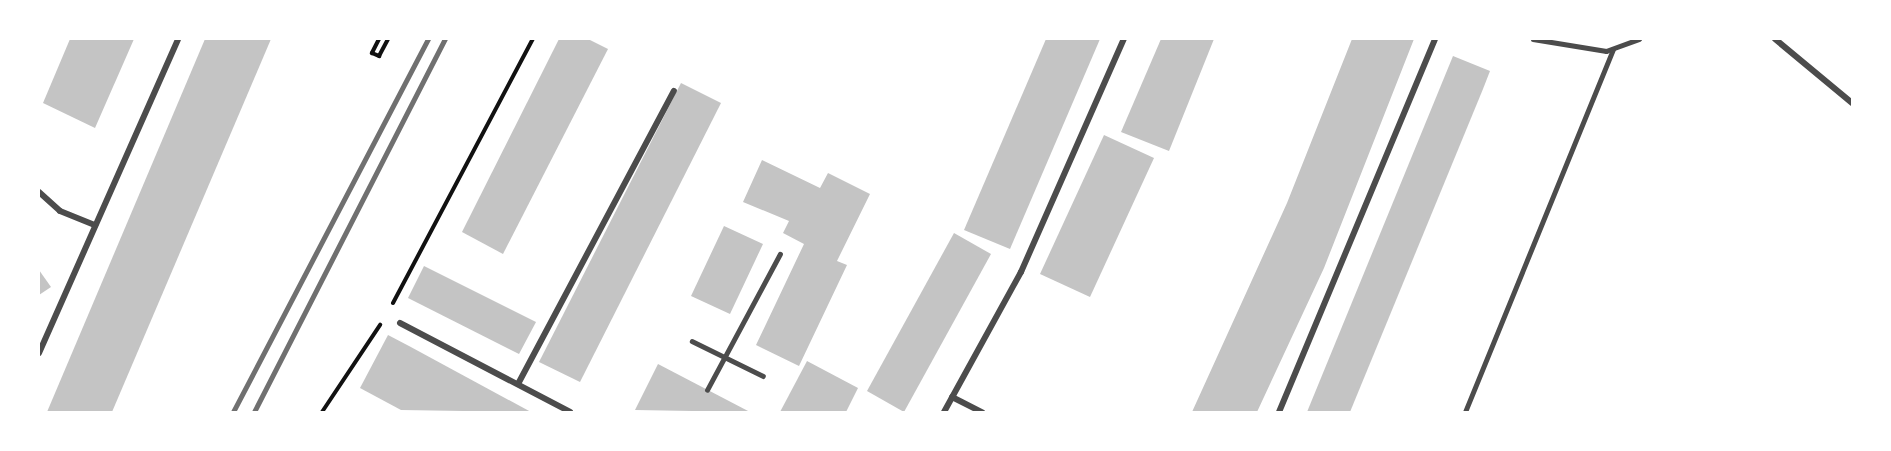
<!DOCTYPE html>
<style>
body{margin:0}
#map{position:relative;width:1891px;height:451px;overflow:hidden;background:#fff;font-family:"IBM Plex Sans",sans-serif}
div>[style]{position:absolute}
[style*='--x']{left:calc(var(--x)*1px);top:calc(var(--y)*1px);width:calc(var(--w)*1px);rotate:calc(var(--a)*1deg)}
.building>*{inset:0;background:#c4c4c4}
.path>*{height:4px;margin:-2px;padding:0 2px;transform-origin:2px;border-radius:2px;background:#111}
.service>*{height:4.5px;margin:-2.25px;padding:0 2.25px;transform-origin:2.25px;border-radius:2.25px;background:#4c4c4c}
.minor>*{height:6px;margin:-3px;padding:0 3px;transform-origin:3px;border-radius:3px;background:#4c4c4c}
.rail>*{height:4.5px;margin:-2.25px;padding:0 2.25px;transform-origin:2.25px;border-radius:2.25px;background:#707070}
span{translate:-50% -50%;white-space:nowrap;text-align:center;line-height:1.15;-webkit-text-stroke:6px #fff;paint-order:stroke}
.frame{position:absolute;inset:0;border:40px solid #fff;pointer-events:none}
</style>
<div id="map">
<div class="building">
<div style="clip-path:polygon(70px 39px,134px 39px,95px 128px,43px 103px)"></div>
<div style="clip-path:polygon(205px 39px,271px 39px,112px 412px,47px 412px)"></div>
<div style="clip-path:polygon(559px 39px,588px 39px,608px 49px,503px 254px,462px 232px)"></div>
<div style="clip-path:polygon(1046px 39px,1100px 39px,1010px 249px,964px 230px)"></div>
<div style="clip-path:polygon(1161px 39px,1214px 39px,1169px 151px,1121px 132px)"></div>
<div style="clip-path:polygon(1352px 39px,1414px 39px,1324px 268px,1257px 412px,1192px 412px,1287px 203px)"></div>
<div style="clip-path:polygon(1453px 56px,1490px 71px,1483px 89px,1350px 412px,1307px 412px)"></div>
<div style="clip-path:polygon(681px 83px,721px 103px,580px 382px,539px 362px)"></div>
<div style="clip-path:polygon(1104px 135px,1154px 158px,1090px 297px,1040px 274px)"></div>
<div style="clip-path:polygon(762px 160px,820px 188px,828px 173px,870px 194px,837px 261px,847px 265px,799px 366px,756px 345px,804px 244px,783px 233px,789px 221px,743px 202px)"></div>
<div style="clip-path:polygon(724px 226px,763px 244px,730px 314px,691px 296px)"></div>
<div style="clip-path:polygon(954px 233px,991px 254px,904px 412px,867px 391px)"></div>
<div style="clip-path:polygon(424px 266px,536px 322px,519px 354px,408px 298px)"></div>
<div style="clip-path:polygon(39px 270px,51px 287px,39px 295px)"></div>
<div style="clip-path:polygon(388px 335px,409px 346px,531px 412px,401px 410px,360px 388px)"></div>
<div style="clip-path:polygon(807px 361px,858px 388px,846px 412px,780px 412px)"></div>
<div style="clip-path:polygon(658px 364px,750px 412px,635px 410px)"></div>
</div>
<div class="path">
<div style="--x:379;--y:39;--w:16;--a:117"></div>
<div style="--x:372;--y:53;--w:8;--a:23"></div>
<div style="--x:379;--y:56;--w:19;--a:-62"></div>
<div style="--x:393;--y:303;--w:299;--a:-62.1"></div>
<div style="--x:322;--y:412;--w:105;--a:-56.3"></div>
</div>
<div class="service">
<div style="--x:1533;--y:39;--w:74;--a:9.3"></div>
<div style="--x:1606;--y:51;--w:35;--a:-20"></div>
<div style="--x:692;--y:341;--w:79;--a:26.2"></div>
<div style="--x:707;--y:390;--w:154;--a:-61.8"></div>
<div style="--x:1465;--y:412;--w:391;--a:-67.8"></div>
</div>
<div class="minor">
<div style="--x:1775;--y:39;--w:100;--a:39.7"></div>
<div style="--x:39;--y:192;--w:28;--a:42"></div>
<div style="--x:60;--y:211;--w:38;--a:22"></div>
<div style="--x:400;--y:323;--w:192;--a:27.6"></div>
<div style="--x:39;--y:353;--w:343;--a:-66.1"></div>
<div style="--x:518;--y:384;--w:332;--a:-62"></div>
<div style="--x:952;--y:397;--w:34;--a:27"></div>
<div style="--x:944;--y:412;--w:160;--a:-61.2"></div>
<div style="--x:1021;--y:272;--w:255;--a:-66.2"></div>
<div style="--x:1279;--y:412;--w:404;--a:-67.3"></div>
</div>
<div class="rail">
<div style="--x:233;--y:412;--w:421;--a:-62.4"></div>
<div style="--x:254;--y:412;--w:419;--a:-62.9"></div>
</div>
<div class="frame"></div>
</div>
